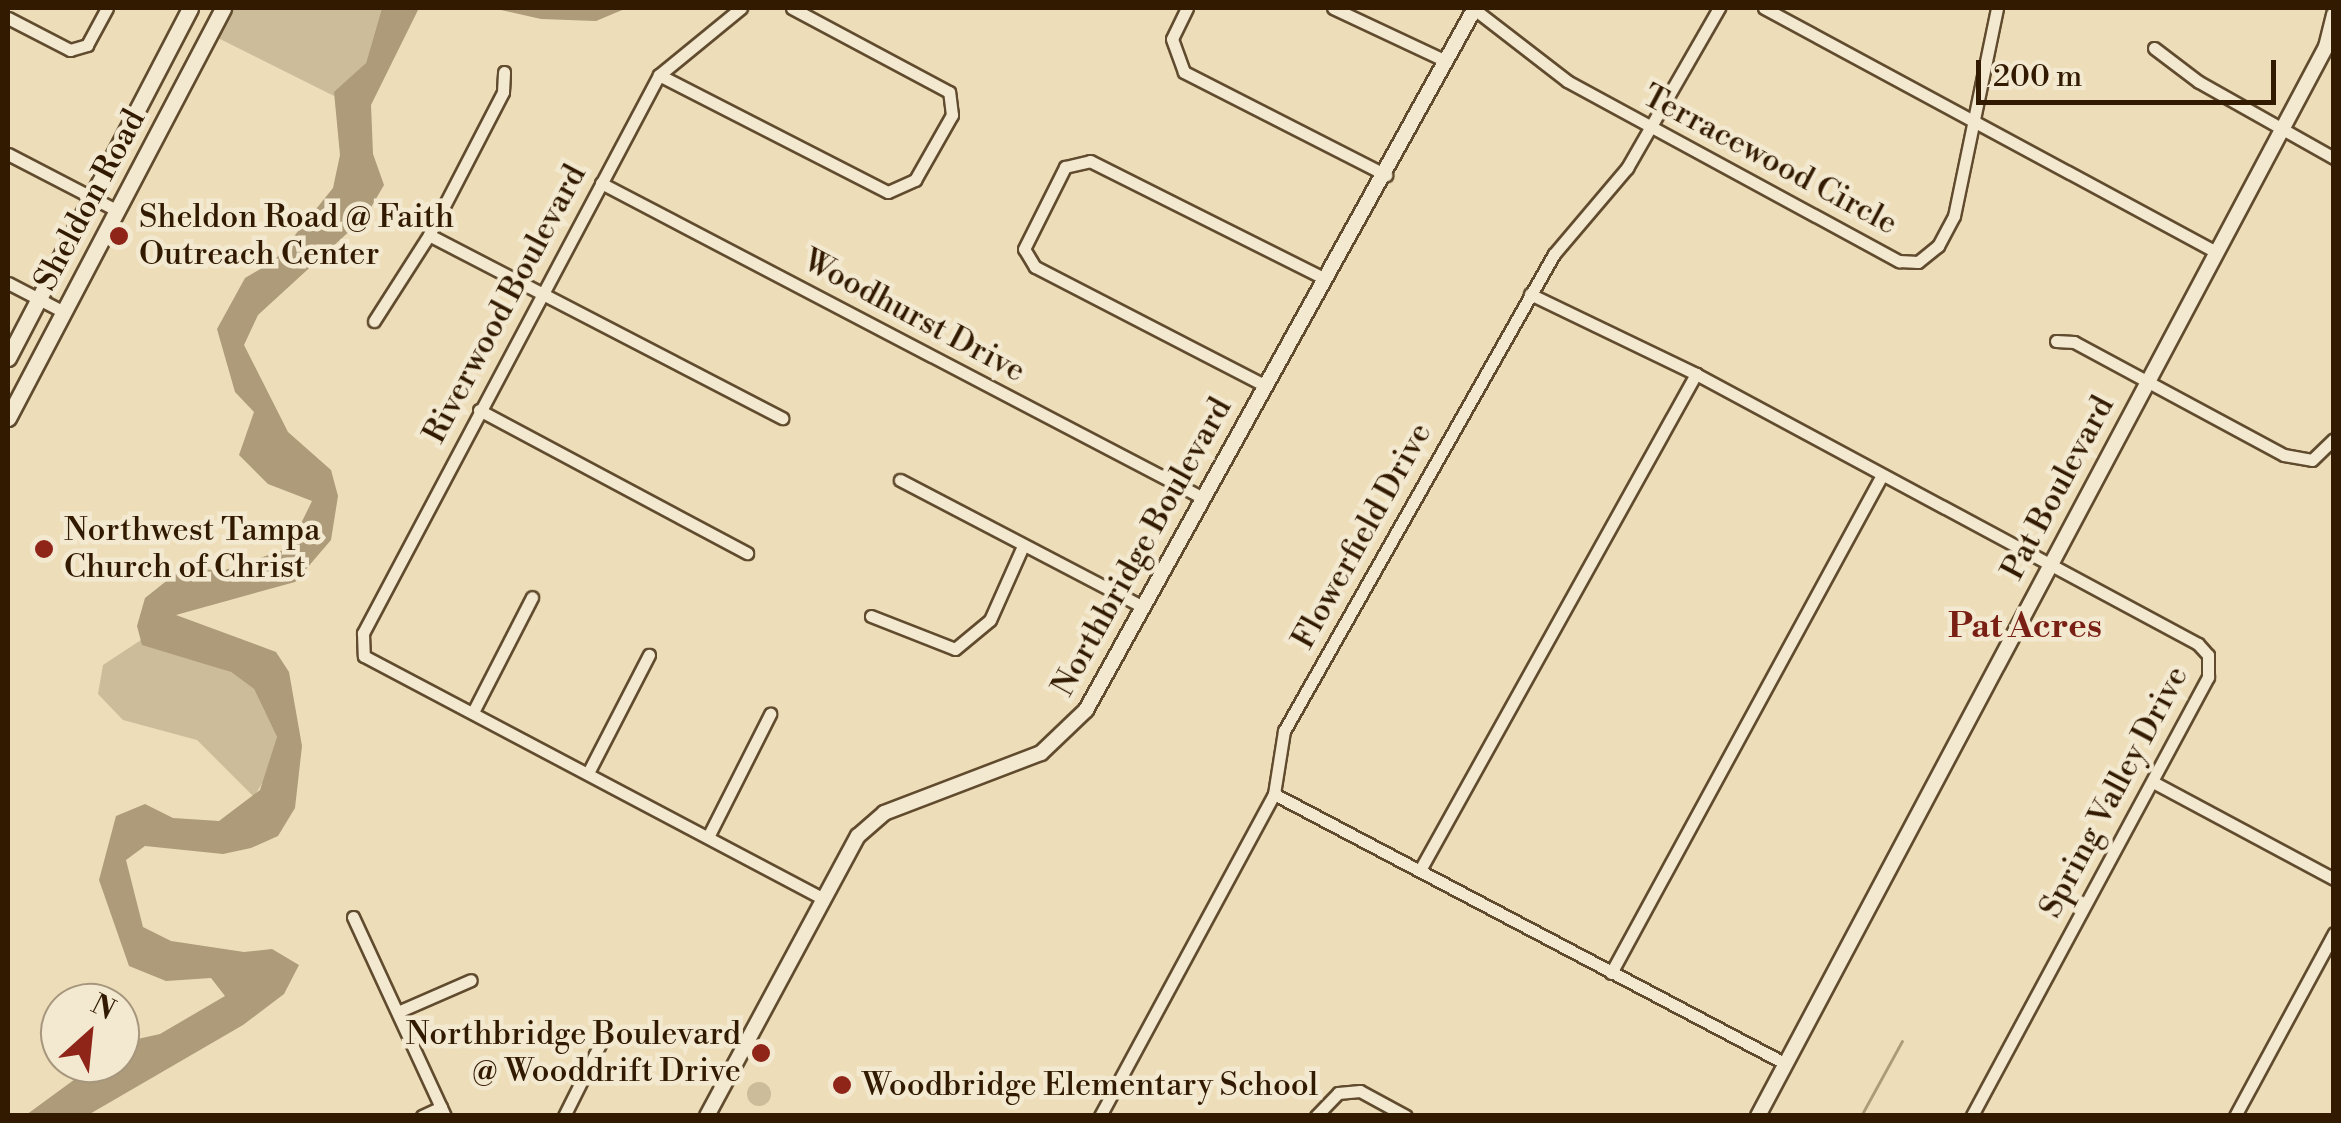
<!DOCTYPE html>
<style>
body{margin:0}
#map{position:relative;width:2341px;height:1123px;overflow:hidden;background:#edddb8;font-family:"Libre Bodoni",serif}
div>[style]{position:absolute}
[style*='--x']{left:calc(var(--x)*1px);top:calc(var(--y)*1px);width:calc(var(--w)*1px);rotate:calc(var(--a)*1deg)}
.green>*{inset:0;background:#cdbc99}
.round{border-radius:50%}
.water>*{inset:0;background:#ad9b79}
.stream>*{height:2.5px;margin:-1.25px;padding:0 1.25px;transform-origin:1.25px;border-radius:1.25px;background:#ad9b79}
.roads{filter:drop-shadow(2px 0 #614b2e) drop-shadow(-2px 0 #614b2e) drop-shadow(0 2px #614b2e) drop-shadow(0 -2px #614b2e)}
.minor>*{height:11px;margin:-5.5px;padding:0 5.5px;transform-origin:5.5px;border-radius:5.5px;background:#f3e9d1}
.tertiary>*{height:14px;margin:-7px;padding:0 7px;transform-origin:7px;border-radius:7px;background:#f3e9d1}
.secondary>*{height:15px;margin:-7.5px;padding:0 7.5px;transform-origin:7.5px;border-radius:7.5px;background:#f3e9d1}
.dots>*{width:28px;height:28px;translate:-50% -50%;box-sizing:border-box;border:5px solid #f3e9d1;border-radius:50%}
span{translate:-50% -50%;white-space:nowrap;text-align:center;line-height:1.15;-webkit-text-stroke:9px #f3e9d1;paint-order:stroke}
.street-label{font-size:32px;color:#321a00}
.poi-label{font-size:32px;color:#321a00}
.left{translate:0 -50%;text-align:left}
.right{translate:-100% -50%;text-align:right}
.neighbourhood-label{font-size:35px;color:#7a1f14;font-weight:700}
.frame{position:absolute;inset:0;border:10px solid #321a00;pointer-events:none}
.north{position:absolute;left:40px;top:983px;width:100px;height:100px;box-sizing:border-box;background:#f3e9d1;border:2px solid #a6967d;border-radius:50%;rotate:27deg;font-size:28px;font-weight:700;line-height:40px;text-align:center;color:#321a00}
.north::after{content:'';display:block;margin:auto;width:35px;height:45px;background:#8f2418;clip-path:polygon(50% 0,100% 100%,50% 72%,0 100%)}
.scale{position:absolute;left:1976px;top:60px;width:300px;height:45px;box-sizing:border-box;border:5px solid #321a00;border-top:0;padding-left:12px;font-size:30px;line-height:35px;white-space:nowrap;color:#321a00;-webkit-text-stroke:8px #f3e9d1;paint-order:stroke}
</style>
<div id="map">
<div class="green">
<div style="clip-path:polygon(229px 8px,382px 8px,366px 63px,334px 96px,214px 36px)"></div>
<div style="clip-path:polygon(141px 640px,231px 672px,254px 689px,277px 737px,271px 768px,254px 797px,197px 740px,123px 720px,98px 694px,103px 665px)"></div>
<div class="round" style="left:747px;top:1082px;width:24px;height:24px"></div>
</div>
<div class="water">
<div style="clip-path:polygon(382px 8px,419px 8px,371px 105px,373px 154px,384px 185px,366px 216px,258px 315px,244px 345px,288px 432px,331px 470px,338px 496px,331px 540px,295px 582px,176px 615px,276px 652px,289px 672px,302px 746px,295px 808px,278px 836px,251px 848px,223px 854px,145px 846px,126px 860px,143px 927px,171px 941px,244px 952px,272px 949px,299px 965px,284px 994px,243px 1025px,88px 1115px,26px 1115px,97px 1063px,120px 1063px,124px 1042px,160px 1034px,225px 996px,211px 978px,166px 981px,129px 966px,99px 880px,116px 816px,145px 804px,173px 818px,219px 821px,260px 790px,277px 737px,254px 689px,231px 672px,142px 645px,137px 626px,145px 598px,184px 567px,222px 571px,289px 548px,312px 501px,268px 484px,239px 455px,254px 412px,235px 392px,217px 329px,245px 278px,274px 261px,333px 188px,340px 155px,334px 92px,366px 63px)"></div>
<div style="clip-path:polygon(492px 8px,627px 8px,596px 21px,541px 19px)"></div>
</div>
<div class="stream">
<div style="--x:1861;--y:1116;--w:85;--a:-61.3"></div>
</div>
<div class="roads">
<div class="minor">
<div style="--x:741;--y:8;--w:106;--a:140.7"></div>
<div style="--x:659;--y:75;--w:632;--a:117.94"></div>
<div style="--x:363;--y:633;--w:23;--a:88"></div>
<div style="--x:364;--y:656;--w:516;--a:27.86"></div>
<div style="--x:1187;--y:8;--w:34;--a:116"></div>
<div style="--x:1172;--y:39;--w:35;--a:70"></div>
<div style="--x:1184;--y:72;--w:227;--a:27"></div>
<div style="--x:1333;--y:8;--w:123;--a:25.1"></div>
<div style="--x:1764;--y:8;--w:514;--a:28.36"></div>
<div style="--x:1474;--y:9;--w:118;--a:37.7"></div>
<div style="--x:1567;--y:81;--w:378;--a:28.5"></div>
<div style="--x:1899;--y:261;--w:19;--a:3"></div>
<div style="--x:1918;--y:262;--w:26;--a:-39"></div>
<div style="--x:1938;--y:246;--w:34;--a:-62"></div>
<div style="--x:1954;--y:216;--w:212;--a:-78.3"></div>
<div style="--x:8;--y:18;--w:70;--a:27.3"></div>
<div style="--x:70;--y:50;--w:18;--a:-16"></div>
<div style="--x:87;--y:45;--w:42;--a:-61.6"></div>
<div style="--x:2154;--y:48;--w:56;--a:37.1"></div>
<div style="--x:2199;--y:82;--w:155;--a:29.4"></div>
<div style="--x:659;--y:75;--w:257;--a:27.1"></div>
<div style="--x:888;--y:192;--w:30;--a:-24"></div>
<div style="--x:915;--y:180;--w:75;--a:-60.4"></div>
<div style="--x:952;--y:115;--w:23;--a:-97"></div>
<div style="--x:949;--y:92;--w:178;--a:-151.9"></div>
<div style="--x:8;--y:154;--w:122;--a:27.4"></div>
<div style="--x:601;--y:183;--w:677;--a:27.62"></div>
<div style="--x:429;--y:235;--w:398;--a:27.4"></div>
<div style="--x:8;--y:283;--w:61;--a:27.4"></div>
<div style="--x:1530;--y:294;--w:184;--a:25.7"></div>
<div style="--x:1696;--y:374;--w:570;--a:28.27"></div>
<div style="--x:2198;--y:644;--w:15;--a:48"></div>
<div style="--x:2208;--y:655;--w:22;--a:90"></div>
<div style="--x:2208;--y:677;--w:498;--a:118.3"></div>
<div style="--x:374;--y:321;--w:102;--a:-57.4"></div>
<div style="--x:429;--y:235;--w:161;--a:-62.6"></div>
<div style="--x:503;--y:92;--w:20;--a:-87"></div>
<div style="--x:2056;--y:341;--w:18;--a:3"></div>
<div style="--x:2074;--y:342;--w:238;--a:28.3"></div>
<div style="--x:2284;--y:455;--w:28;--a:10"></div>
<div style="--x:2312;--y:460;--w:30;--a:-44"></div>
<div style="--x:1264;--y:385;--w:258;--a:-152.7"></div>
<div style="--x:1035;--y:267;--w:21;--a:-121"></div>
<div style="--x:1024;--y:249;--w:92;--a:-63.4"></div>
<div style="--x:1065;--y:167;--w:26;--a:-13"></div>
<div style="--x:1090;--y:161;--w:262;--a:26.6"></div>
<div style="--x:479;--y:410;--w:304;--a:28.1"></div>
<div style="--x:900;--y:480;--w:274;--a:27.6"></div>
<div style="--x:871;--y:616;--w:90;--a:21.4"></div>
<div style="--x:955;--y:649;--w:45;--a:-39.6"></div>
<div style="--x:990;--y:620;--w:81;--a:-66"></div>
<div style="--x:473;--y:712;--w:129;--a:-62.8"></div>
<div style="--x:588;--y:773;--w:133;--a:-62.7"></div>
<div style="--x:2153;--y:782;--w:205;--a:28.2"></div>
<div style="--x:1274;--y:794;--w:579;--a:27.8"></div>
<div style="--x:709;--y:835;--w:136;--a:-63.2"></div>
<div style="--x:1420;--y:870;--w:568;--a:-60.91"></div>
<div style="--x:353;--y:917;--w:219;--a:65.2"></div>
<div style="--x:1611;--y:973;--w:565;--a:-61.44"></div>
<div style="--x:400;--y:1011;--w:77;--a:-23.6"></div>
<div style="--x:422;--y:1116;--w:21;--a:-25"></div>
<div style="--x:564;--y:1116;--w:89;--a:-63.4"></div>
<div style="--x:1100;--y:1116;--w:366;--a:-61.6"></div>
<div style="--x:1274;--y:794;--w:64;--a:-81"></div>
<div style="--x:1284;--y:731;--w:548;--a:-60.49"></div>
<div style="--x:1554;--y:254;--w:113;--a:-49.7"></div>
<div style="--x:1627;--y:168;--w:185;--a:-60.1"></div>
<div style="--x:1316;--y:1116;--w:32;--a:-46"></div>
<div style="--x:1338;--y:1093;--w:22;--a:-5"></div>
<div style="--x:1360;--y:1091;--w:52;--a:28.5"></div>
<div style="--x:2235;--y:1116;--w:208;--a:-61.6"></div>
</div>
<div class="tertiary">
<div style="--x:707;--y:1116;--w:318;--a:-61.7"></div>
<div style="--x:858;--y:836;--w:35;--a:-41"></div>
<div style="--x:884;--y:813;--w:168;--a:-20.9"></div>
<div style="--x:1041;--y:753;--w:62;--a:-43.7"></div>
<div style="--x:1086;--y:710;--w:803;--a:-61.01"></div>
<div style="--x:1758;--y:1116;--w:1211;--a:-62.02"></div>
<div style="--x:2326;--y:47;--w:34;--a:-76"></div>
</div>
<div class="secondary">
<div style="--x:8;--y:358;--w:394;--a:-62.5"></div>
<div style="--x:8;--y:418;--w:463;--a:-62.3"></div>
</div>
</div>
<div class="dots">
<div style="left:119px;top:236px;background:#8f2418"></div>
<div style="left:44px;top:549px;background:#8f2418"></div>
<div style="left:761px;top:1053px;background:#8f2418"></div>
<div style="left:842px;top:1085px;background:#8f2418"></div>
</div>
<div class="street-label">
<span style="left:1770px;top:160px;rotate:28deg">Terracewood Circle</span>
<span style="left:90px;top:200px;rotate:-62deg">Sheldon Road</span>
<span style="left:505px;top:304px;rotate:-62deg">Riverwood Boulevard</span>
<span style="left:914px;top:316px;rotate:28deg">Woodhurst Drive</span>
<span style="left:2058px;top:488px;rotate:-62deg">Pat Boulevard</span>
<span style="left:1362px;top:536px;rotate:-61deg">Flowerfield Drive</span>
<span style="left:1142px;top:547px;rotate:-61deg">Northbridge Boulevard</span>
<span style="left:2114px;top:792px;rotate:-62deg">Spring Valley Drive</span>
</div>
<div class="poi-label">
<span class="left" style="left:139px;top:236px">Sheldon Road @ Faith<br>Outreach Center</span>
<span class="left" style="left:64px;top:549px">Northwest Tampa<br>Church of Christ</span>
<span class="right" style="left:741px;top:1053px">Northbridge Boulevard<br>@ Wooddrift Drive</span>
<span class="left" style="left:862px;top:1085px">Woodbridge Elementary School</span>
</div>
<div class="neighbourhood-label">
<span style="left:2025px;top:627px">Pat Acres</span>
</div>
<div class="frame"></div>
<div class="north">N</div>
<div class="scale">200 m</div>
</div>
